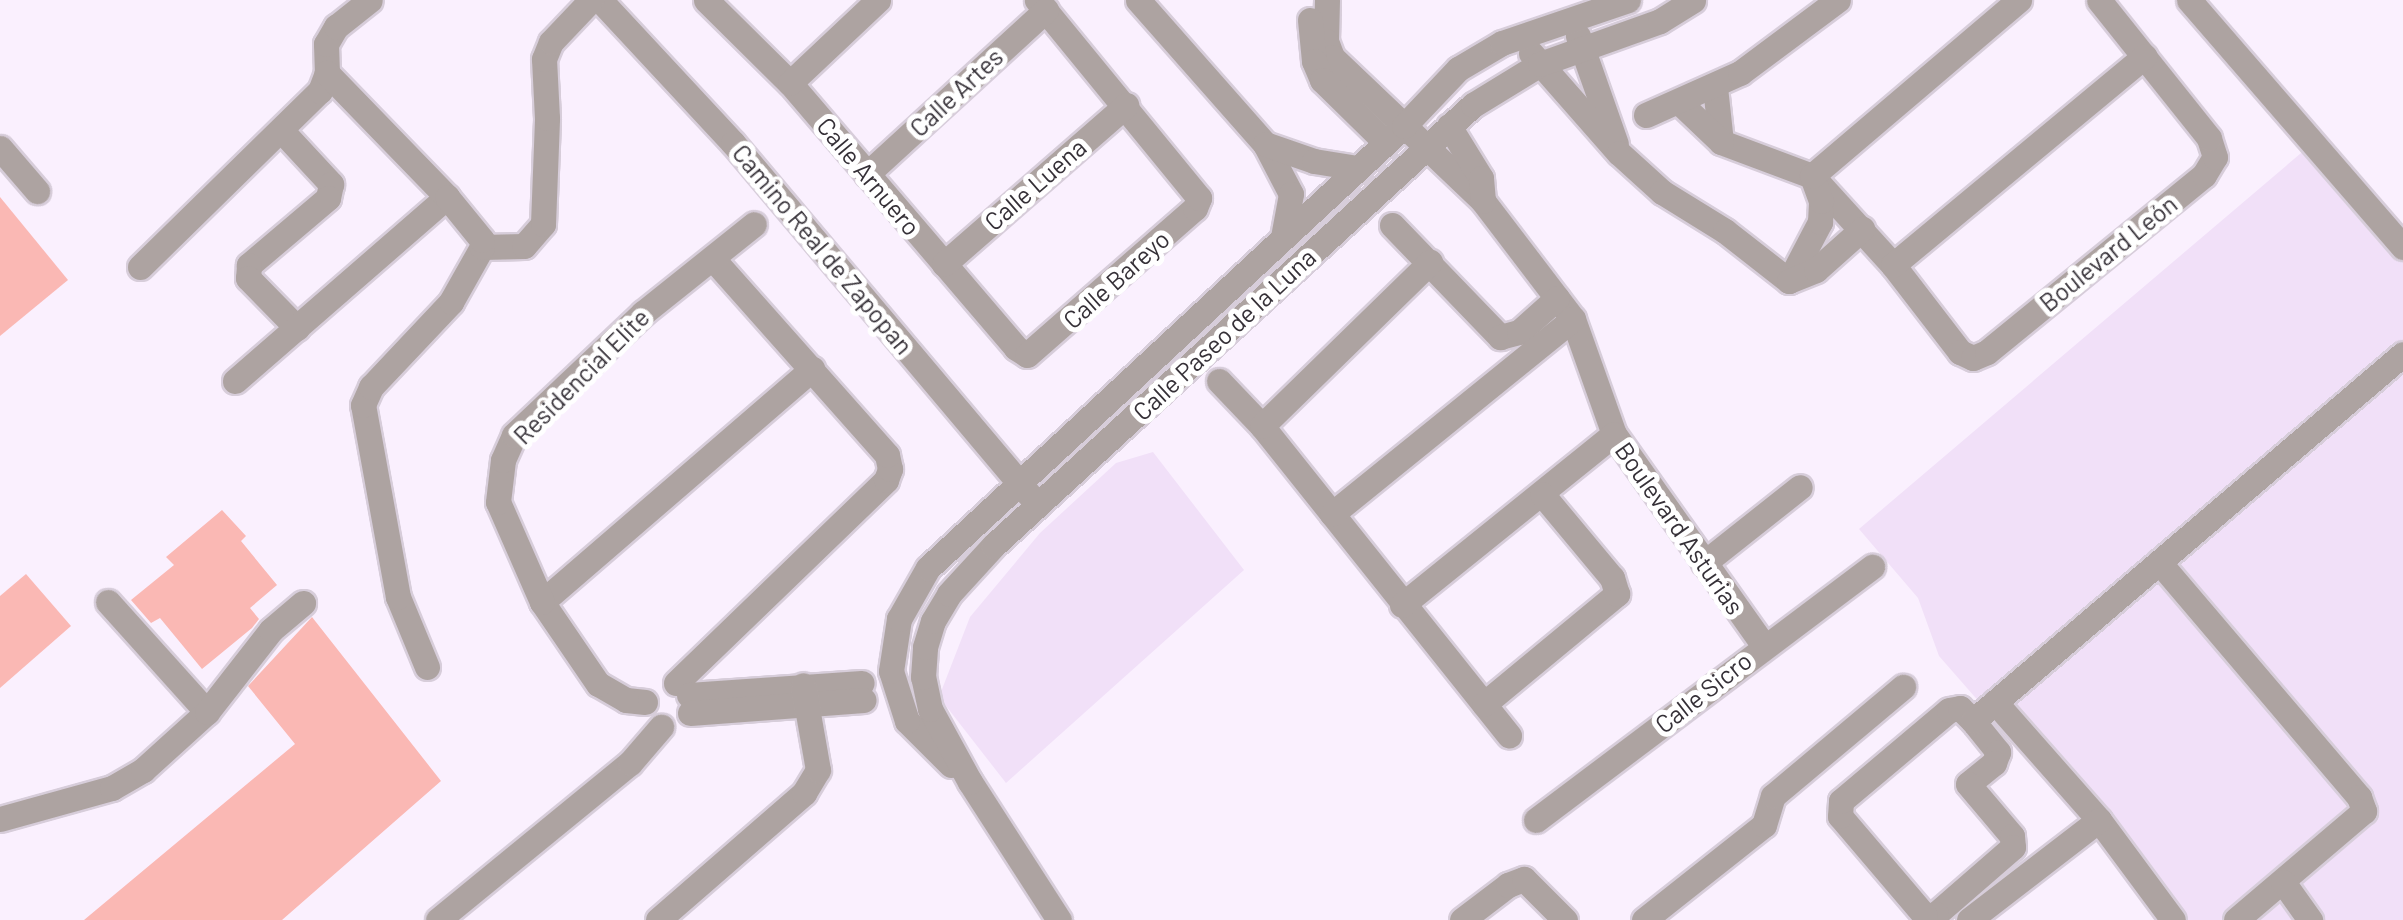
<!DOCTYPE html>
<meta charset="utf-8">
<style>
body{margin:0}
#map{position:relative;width:2403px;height:920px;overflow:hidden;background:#faf0fe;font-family:Barlow,sans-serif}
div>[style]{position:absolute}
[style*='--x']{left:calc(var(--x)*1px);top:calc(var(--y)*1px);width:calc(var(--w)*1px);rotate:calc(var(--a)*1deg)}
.built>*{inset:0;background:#f1e0f8}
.building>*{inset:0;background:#fab8b4}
.roads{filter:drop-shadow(2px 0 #d7cdda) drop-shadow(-2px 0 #d7cdda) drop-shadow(0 2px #d7cdda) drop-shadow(0 -2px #d7cdda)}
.minor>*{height:25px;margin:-12.5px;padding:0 12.5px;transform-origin:12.5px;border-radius:12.5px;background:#ada3a1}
span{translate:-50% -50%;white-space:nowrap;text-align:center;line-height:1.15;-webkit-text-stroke:10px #fff;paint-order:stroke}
.street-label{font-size:25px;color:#353037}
</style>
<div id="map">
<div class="built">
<div style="clip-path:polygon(2307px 148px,2403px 257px,2403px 920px,2170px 920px,1939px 656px,1918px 598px,1859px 529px)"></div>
<div style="clip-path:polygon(1153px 452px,1244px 570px,1006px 783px,939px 697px,970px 617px,1040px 533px,1116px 463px)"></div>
</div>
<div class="building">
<div style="clip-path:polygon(0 197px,68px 280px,0 336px)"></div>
<div style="clip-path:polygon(222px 510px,246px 536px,241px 541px,277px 585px,250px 608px,259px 619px,252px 628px,202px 669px,160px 618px,151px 623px,131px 600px,174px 565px,166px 557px)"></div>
<div style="clip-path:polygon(26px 574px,71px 626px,0 688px,0 596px)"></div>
<div style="clip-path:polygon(312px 617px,441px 781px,282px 920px,84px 920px,295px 744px,248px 686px)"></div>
</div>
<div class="roads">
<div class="minor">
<div style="--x:600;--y:0;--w:195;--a:47.1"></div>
<div style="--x:733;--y:143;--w:459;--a:49.9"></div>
<div style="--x:706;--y:0;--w:118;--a:44.7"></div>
<div style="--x:790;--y:83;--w:348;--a:49.5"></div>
<div style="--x:1016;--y:348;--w:13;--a:32"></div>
<div style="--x:1027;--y:355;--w:223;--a:-41.2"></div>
<div style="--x:1195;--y:208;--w:11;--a:-68"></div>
<div style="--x:1199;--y:198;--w:256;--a:-129.3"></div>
<div style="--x:1138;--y:0;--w:192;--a:48.6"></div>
<div style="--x:1265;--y:144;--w:56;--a:62.5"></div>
<div style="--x:1291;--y:194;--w:44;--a:100.5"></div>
<div style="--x:1327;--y:0;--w:41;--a:91.4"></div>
<div style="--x:1326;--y:41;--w:17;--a:69"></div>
<div style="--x:1332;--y:57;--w:209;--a:43.6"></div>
<div style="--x:1483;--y:201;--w:148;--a:52.7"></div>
<div style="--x:1573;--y:319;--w:122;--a:70.4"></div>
<div style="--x:1614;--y:434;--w:260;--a:54.7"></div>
<div style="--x:2189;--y:0;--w:327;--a:49.1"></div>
<div style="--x:1310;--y:20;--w:41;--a:84.4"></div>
<div style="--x:1314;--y:61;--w:21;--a:67"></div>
<div style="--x:1322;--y:80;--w:88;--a:44.5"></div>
<div style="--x:1578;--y:36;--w:114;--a:70.6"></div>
<div style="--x:1531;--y:53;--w:133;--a:48.7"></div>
<div style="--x:1619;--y:153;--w:58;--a:42.2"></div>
<div style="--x:1662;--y:192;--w:74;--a:31.8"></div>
<div style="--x:1725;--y:231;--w:81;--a:38"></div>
<div style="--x:790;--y:83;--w:121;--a:-43.3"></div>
<div style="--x:1715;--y:87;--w:55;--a:83.8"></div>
<div style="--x:1721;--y:142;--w:97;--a:20.5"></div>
<div style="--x:1812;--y:176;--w:120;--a:47.7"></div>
<div style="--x:1893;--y:265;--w:110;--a:52.4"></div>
<div style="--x:1960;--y:352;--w:14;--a:25"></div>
<div style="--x:1973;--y:358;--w:15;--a:-23"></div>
<div style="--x:1987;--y:352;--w:280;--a:-39.2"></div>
<div style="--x:2204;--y:175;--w:21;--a:-59"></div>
<div style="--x:2215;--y:157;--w:20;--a:-108"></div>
<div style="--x:2209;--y:138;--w:176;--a:-128.6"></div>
<div style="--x:1679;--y:102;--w:58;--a:43.6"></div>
<div style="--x:1646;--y:115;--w:103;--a:-24.1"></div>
<div style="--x:1740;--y:73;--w:122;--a:-36.7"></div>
<div style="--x:1449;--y:126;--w:61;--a:58.4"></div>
<div style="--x:1481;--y:178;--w:23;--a:85"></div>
<div style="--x:281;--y:130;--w:74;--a:47.2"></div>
<div style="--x:331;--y:184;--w:14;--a:102"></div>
<div style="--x:328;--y:198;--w:104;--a:139.7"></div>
<div style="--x:249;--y:265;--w:13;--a:94"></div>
<div style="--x:248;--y:278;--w:70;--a:45.6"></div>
<div style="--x:1265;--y:144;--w:52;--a:19.1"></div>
<div style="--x:1314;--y:161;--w:44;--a:9.2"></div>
<div style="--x:0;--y:148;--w:57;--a:49.3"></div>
<div style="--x:867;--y:174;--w:243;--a:-42.5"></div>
<div style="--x:1392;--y:225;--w:156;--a:46"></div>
<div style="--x:1500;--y:337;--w:20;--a:-15"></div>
<div style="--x:1519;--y:332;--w:51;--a:-41.8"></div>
<div style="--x:482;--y:247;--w:42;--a:-1.4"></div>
<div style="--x:524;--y:246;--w:29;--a:-49"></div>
<div style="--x:543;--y:224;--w:106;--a:-87.8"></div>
<div style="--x:547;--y:118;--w:59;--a:-92.9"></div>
<div style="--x:544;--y:59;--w:18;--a:-68"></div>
<div style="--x:551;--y:42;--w:58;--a:-46.4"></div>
<div style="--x:944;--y:264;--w:242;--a:-41.1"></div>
<div style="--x:1893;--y:265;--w:327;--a:-39.7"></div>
<div style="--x:140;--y:267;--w:252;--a:-44.4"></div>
<div style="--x:320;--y:91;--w:19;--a:-69"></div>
<div style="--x:327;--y:73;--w:29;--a:-92"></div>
<div style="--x:326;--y:44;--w:20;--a:-60"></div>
<div style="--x:336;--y:27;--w:43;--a:-38.5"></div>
<div style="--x:1789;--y:281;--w:67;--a:-62.3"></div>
<div style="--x:1820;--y:222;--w:21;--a:-87"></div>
<div style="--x:1821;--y:201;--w:27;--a:-110"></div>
<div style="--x:1812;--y:176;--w:272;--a:-40.4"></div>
<div style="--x:1789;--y:281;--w:29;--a:-22"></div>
<div style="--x:1816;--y:270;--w:62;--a:-41.7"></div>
<div style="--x:235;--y:381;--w:281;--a:-41"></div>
<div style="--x:447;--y:197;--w:173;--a:-134.1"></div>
<div style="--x:1219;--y:381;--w:62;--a:46.3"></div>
<div style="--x:1262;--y:426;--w:396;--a:51.4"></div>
<div style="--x:1262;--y:426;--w:235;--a:-44.3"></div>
<div style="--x:1332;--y:514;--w:310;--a:-39"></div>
<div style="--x:2159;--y:562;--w:309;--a:49.6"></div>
<div style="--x:2359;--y:797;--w:15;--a:70"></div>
<div style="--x:2364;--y:811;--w:168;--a:139.6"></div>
<div style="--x:1704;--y:563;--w:122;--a:-38.4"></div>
<div style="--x:108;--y:602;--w:148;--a:48"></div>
<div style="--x:542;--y:602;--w:357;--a:-40.8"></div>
<div style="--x:1402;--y:605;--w:272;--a:-38.9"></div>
<div style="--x:427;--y:667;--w:76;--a:-112.5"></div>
<div style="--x:398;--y:597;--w:195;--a:-100.3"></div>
<div style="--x:363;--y:405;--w:20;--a:-66"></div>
<div style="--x:371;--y:387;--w:117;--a:-46.7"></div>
<div style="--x:451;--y:302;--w:63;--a:-60.6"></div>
<div style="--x:482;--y:247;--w:7;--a:-90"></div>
<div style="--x:482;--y:240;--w:55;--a:-129.1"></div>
<div style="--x:676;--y:683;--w:292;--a:-44"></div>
<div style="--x:886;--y:480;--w:12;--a:-70"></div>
<div style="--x:890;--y:469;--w:14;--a:-102"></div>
<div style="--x:887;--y:455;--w:261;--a:-131.6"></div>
<div style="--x:689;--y:695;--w:173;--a:-4"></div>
<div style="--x:645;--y:702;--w:19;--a:-174"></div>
<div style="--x:626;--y:700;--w:32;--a:-150"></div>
<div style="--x:598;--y:684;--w:99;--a:-124.3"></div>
<div style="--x:542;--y:602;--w:109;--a:-113.7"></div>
<div style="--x:498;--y:502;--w:42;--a:-83.2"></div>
<div style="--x:503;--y:460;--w:27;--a:-66"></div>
<div style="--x:514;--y:435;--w:178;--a:-43.4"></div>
<div style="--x:643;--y:313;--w:142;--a:-38.7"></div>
<div style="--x:1995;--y:702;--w:157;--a:48.6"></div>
<div style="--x:2099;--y:820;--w:124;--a:53.5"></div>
<div style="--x:1484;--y:704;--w:173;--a:-39.6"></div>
<div style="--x:1617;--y:594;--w:17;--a:-107"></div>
<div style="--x:1612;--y:578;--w:109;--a:-129.8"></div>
<div style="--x:690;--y:713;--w:174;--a:-4.3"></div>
<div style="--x:1973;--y:721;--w:40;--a:51"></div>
<div style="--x:1998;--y:752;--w:12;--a:110"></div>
<div style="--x:1994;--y:763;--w:33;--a:141"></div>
<div style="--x:1968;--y:784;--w:68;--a:49.8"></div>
<div style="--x:2012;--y:836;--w:11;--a:85"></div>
<div style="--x:2013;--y:847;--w:102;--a:139"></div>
<div style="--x:1936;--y:914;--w:11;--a:170"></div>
<div style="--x:1925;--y:916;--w:131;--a:-130.4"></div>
<div style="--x:1840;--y:816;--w:15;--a:-86"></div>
<div style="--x:1841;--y:801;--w:141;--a:-40.1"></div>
<div style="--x:1949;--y:710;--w:11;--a:-10"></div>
<div style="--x:1960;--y:708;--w:18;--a:45"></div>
<div style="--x:1973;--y:721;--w:565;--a:-40.48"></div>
<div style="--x:951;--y:765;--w:62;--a:-135"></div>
<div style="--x:907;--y:721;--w:52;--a:-107.7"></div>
<div style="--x:891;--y:671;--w:53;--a:-81.3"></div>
<div style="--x:899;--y:619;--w:59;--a:-60.4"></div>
<div style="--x:928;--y:568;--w:650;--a:-42.88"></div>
<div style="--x:1404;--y:126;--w:79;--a:-46.5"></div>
<div style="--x:1458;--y:69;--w:51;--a:-30.6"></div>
<div style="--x:1502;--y:43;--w:133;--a:-18.8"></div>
<div style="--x:0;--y:819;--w:116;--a:-15.5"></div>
<div style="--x:112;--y:788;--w:36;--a:-30"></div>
<div style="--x:143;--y:770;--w:86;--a:-42.2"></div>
<div style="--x:207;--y:712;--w:104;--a:-52"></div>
<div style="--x:271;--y:630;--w:42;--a:-40.2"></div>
<div style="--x:1536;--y:820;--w:421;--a:-37"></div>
<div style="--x:2283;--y:882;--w:47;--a:54.6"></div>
<div style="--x:438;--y:920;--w:248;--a:-39.3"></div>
<div style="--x:630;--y:763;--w:48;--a:-49.3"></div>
<div style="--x:658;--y:920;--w:194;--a:-41"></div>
<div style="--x:804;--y:793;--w:27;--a:-59"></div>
<div style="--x:818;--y:770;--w:86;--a:-100"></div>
<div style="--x:1059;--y:920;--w:164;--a:-122.8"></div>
<div style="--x:970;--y:782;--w:83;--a:-118.7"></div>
<div style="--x:930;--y:709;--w:33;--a:-102"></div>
<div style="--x:923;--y:677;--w:30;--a:-86"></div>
<div style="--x:925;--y:647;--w:27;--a:-73"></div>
<div style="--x:933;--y:621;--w:31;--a:-59"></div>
<div style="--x:949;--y:594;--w:65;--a:-47.5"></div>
<div style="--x:993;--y:546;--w:652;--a:-42.58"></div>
<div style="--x:1473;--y:105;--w:79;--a:-31.5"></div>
<div style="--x:1540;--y:64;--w:127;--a:-19.7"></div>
<div style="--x:1660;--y:21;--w:39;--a:-32"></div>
<div style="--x:1462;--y:920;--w:58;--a:-37.3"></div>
<div style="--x:1508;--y:885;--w:17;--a:-21"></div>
<div style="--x:1524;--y:879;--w:58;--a:45"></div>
<div style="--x:1644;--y:920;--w:153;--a:-38.4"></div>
<div style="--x:1764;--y:825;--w:30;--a:-73"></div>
<div style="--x:1773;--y:796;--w:170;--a:-40"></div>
<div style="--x:1969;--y:920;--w:164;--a:-37.6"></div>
</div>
</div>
<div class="street-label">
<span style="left:956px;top:92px;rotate:-43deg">Calle Artes</span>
<span style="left:869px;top:176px;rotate:50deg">Calle Arnuero</span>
<span style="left:1035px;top:184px;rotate:-41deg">Calle Luena</span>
<span style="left:823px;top:249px;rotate:50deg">Camino Real de Zapopan</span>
<span style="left:2108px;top:253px;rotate:-39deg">Boulevard León</span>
<span style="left:1116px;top:279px;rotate:-42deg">Calle Bareyo</span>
<span style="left:1224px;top:334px;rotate:-43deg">Calle Paseo de la Luna</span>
<span style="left:581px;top:376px;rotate:-45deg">Residencial Elite</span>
<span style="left:1680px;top:528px;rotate:55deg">Boulevard Asturias</span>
<span style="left:1703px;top:692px;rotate:-38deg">Calle Sicro</span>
</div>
</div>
